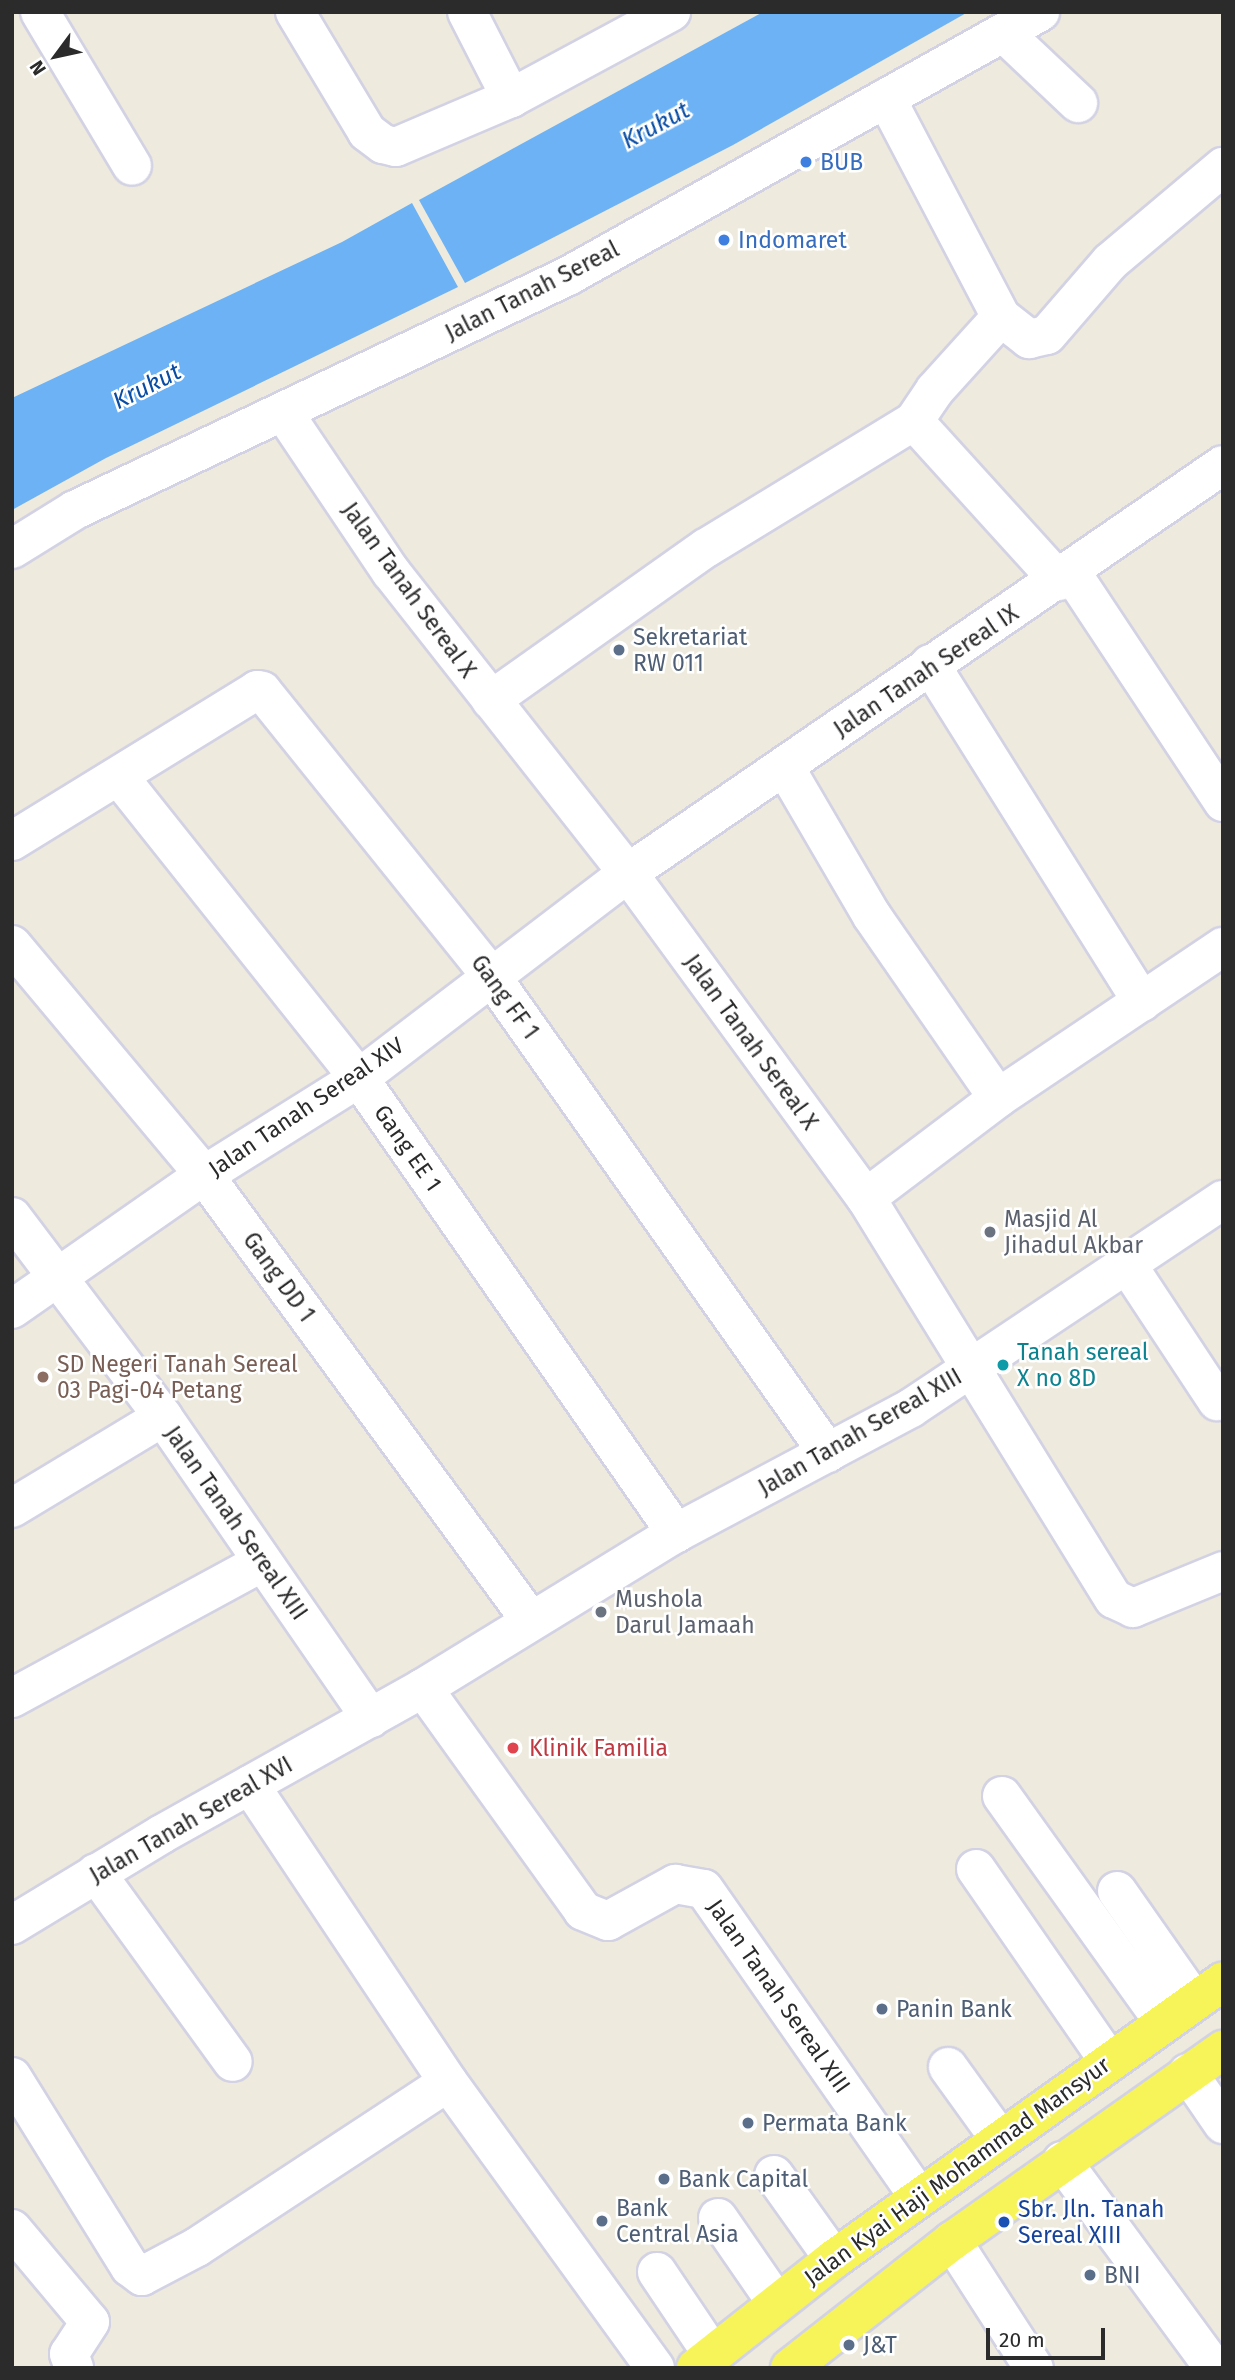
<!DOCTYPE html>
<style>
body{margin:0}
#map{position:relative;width:1235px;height:2380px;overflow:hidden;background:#eeeadd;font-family:"Fira Sans",sans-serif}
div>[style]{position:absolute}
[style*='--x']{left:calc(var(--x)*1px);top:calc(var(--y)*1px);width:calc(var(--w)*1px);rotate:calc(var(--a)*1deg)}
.water>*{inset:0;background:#6cb2f4}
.roads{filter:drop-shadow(2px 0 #d2d2e4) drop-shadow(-2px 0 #d2d2e4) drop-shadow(0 2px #d2d2e4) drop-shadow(0 -2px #d2d2e4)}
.minor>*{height:38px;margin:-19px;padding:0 19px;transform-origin:19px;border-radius:19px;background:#fff}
.major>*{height:38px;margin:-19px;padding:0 19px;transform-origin:19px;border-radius:19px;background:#f6f459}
.dots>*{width:19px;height:19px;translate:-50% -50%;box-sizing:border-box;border:4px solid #fff;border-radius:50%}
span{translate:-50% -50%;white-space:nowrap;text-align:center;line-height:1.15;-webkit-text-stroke:5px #fff;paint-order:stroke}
.shop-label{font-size:23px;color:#366cbe}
.left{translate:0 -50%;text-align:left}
.street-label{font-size:23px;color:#2b2b2b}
.service-label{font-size:23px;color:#4e5e75}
.worship-label{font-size:23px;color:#5b616d}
.culture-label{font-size:23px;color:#0d838f}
.education-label{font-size:23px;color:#785e54}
.health-label{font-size:23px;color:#be3a42}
.transit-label{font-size:23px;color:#164399}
.water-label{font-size:24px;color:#084ca3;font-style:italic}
.frame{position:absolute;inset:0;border:14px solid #2b2b2b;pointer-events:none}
.north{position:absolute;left:21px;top:21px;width:70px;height:70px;-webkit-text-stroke:5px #fff;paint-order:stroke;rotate:237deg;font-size:19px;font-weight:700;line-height:28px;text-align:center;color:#2b2b2b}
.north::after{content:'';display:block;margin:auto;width:24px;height:32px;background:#2b2b2b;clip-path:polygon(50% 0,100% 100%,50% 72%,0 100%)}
.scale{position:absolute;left:986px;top:2328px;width:119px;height:32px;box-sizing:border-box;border:4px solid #2b2b2b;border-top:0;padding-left:9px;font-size:21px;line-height:24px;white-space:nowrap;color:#2b2b2b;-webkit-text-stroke:5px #fff;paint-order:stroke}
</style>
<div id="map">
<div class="water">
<div style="clip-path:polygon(763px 12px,968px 12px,733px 145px,465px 283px,419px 200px)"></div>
<div style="clip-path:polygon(412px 203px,458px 287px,106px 458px,12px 510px,12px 398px,342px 242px)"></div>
</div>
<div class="roads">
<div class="minor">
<div style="--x:40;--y:12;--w:179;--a:59.1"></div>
<div style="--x:295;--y:12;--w:140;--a:59"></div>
<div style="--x:367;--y:132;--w:20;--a:37"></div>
<div style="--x:383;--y:144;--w:13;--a:13"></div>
<div style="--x:396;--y:147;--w:125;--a:-23.1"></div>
<div style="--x:511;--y:98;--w:182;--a:-28.3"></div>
<div style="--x:467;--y:12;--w:97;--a:62.9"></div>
<div style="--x:1004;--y:33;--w:102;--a:43.4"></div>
<div style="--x:886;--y:98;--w:247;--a:62.3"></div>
<div style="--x:1001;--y:317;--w:36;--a:38"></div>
<div style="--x:1029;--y:339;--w:18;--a:-13"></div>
<div style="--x:1047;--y:335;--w:96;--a:-49.2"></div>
<div style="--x:1110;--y:262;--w:148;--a:-40.1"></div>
<div style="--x:284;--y:413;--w:192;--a:56.1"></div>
<div style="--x:391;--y:572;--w:383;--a:51.8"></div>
<div style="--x:628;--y:873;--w:403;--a:53.8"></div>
<div style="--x:866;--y:1198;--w:471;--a:58.3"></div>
<div style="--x:1114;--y:1599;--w:21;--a:25"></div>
<div style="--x:1133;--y:1608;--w:97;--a:-22.3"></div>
<div style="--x:914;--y:421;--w:216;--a:47.8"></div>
<div style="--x:12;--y:549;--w:74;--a:-31.8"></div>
<div style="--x:75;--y:510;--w:546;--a:-25.39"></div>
<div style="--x:568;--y:276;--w:541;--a:-29.22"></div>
<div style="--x:1071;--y:572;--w:276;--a:56.5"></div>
<div style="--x:930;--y:664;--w:399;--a:57.9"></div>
<div style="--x:491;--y:700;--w:263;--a:-35.3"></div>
<div style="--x:706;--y:548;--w:244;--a:-31.4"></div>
<div style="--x:914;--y:421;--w:37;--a:-56"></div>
<div style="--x:935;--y:390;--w:98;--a:-47.9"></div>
<div style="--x:786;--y:769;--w:170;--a:59.7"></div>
<div style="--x:872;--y:916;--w:221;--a:55.3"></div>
<div style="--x:120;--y:778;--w:384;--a:51.5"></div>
<div style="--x:359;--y:1078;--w:555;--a:55.13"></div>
<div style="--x:12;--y:841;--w:288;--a:-31.6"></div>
<div style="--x:257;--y:690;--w:5;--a:11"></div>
<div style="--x:262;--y:691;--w:366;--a:51.2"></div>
<div style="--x:491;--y:976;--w:584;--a:54.76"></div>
<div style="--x:12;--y:945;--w:300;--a:50.1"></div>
<div style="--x:204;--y:1175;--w:553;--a:53.75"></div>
<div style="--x:866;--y:1198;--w:166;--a:-37.1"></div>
<div style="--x:998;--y:1098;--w:271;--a:-33.9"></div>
<div style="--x:12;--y:1217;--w:251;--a:52.9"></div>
<div style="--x:163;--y:1417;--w:366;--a:55.4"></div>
<div style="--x:1128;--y:1266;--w:162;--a:56.6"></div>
<div style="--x:12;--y:1309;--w:234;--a:-34.9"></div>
<div style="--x:204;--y:1175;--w:183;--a:-32"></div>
<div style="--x:359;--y:1078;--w:338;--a:-37.3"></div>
<div style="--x:628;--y:873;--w:721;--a:-34.44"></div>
<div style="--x:12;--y:1508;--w:176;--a:-31.1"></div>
<div style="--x:423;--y:1688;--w:274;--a:54.3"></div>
<div style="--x:583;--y:1911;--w:27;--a:22"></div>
<div style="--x:608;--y:1921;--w:77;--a:-28.9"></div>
<div style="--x:675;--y:1884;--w:29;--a:10"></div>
<div style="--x:704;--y:1889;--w:376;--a:55.1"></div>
<div style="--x:12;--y:1698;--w:285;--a:-28.5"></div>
<div style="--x:250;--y:1785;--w:357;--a:56.3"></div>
<div style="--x:448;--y:2082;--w:353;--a:54.1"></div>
<div style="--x:1002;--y:1796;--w:278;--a:54.4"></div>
<div style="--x:976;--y:1869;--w:234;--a:55.3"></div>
<div style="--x:96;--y:1873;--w:233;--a:54.1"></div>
<div style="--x:1117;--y:1891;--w:134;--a:55"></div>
<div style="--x:12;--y:1925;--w:175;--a:-31.2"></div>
<div style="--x:162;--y:1834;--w:299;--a:-29.2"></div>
<div style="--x:423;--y:1688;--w:297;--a:-31.5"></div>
<div style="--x:676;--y:1533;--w:266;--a:-28"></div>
<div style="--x:911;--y:1408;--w:375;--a:-33.7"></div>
<div style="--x:948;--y:2067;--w:89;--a:54.2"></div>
<div style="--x:1188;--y:2073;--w:62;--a:55.5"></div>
<div style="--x:12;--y:2077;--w:224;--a:58.2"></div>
<div style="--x:130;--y:2267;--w:15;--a:37"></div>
<div style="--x:142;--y:2276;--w:62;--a:-27.8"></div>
<div style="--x:197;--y:2247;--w:300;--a:-33.3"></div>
<div style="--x:1062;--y:2161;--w:257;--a:53.7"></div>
<div style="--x:774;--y:2175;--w:103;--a:54.5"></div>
<div style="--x:718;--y:2218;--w:102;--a:55.4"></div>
<div style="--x:12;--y:2229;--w:121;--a:50"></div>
<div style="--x:90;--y:2322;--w:38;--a:123"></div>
<div style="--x:69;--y:2354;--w:15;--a:70"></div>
<div style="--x:952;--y:2241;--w:151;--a:57.2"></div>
<div style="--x:657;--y:2272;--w:99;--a:56.1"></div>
</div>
<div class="major">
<div style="--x:696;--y:2368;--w:176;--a:-38.3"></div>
<div style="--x:834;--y:2259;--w:478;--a:-35.5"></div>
<div style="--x:790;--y:2368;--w:206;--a:-38.1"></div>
<div style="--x:952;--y:2241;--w:332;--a:-35.2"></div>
</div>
</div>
<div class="dots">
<div style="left:806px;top:162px;background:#3f7fe0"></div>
<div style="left:724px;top:240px;background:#3f7fe0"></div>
<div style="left:619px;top:650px;background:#5c6f8a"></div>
<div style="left:990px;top:1232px;background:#6b7280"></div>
<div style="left:1003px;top:1365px;background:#0f9aa8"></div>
<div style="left:43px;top:1377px;background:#8d6e63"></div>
<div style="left:601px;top:1612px;background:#6b7280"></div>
<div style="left:513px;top:1748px;background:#e0444e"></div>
<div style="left:882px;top:2009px;background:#5c6f8a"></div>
<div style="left:748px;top:2123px;background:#5c6f8a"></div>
<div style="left:664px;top:2179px;background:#5c6f8a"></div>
<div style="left:602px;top:2221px;background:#5c6f8a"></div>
<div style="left:1004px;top:2222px;background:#1a4fb4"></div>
<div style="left:1090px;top:2275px;background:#5c6f8a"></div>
<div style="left:849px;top:2345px;background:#5c6f8a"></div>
</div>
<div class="shop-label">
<span class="left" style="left:820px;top:162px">BUB</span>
<span class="left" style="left:738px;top:240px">Indomaret</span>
</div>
<div class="street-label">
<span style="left:532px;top:291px;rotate:-27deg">Jalan Tanah Sereal</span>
<span style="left:409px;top:590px;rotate:54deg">Jalan Tanah Sereal X</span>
<span style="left:926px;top:671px;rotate:-34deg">Jalan Tanah Sereal IX</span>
<span style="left:505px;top:997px;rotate:54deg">Gang FF 1</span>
<span style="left:751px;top:1042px;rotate:54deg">Jalan Tanah Sereal X</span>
<span style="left:306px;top:1107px;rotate:-34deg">Jalan Tanah Sereal XIV</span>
<span style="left:408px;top:1148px;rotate:55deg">Gang EE 1</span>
<span style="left:279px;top:1277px;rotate:54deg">Gang DD 1</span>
<span style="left:860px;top:1432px;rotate:-30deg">Jalan Tanah Sereal XIII</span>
<span style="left:236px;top:1523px;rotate:55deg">Jalan Tanah Sereal XIII</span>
<span style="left:191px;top:1820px;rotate:-30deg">Jalan Tanah Sereal XVI</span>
<span style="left:779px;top:1996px;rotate:55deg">Jalan Tanah Sereal XIII</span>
<span style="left:957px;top:2171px;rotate:-36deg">Jalan Kyai Haji Mohammad Mansyur</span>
</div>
<div class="service-label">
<span class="left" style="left:633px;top:650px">Sekretariat<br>RW 011</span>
<span class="left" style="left:896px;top:2009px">Panin Bank</span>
<span class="left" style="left:762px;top:2123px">Permata Bank</span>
<span class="left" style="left:678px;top:2179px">Bank Capital</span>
<span class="left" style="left:616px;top:2221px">Bank<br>Central Asia</span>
<span class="left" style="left:1104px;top:2275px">BNI</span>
<span class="left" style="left:863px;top:2345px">J&amp;T</span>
</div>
<div class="worship-label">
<span class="left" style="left:1004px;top:1232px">Masjid Al<br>Jihadul Akbar</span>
<span class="left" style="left:615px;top:1612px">Mushola<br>Darul Jamaah</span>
</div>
<div class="culture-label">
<span class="left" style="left:1017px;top:1365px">Tanah sereal<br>X no 8D</span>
</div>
<div class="education-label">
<span class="left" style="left:57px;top:1377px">SD Negeri Tanah Sereal<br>03 Pagi-04 Petang</span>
</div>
<div class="health-label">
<span class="left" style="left:529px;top:1748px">Klinik Familia</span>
</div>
<div class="transit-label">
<span class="left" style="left:1018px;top:2222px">Sbr. Jln. Tanah<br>Sereal XIII</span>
</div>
<div class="water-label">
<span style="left:656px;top:126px;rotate:-28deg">Krukut</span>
<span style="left:147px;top:387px;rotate:-27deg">Krukut</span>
</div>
<div class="frame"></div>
<div class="north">N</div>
<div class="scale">20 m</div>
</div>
